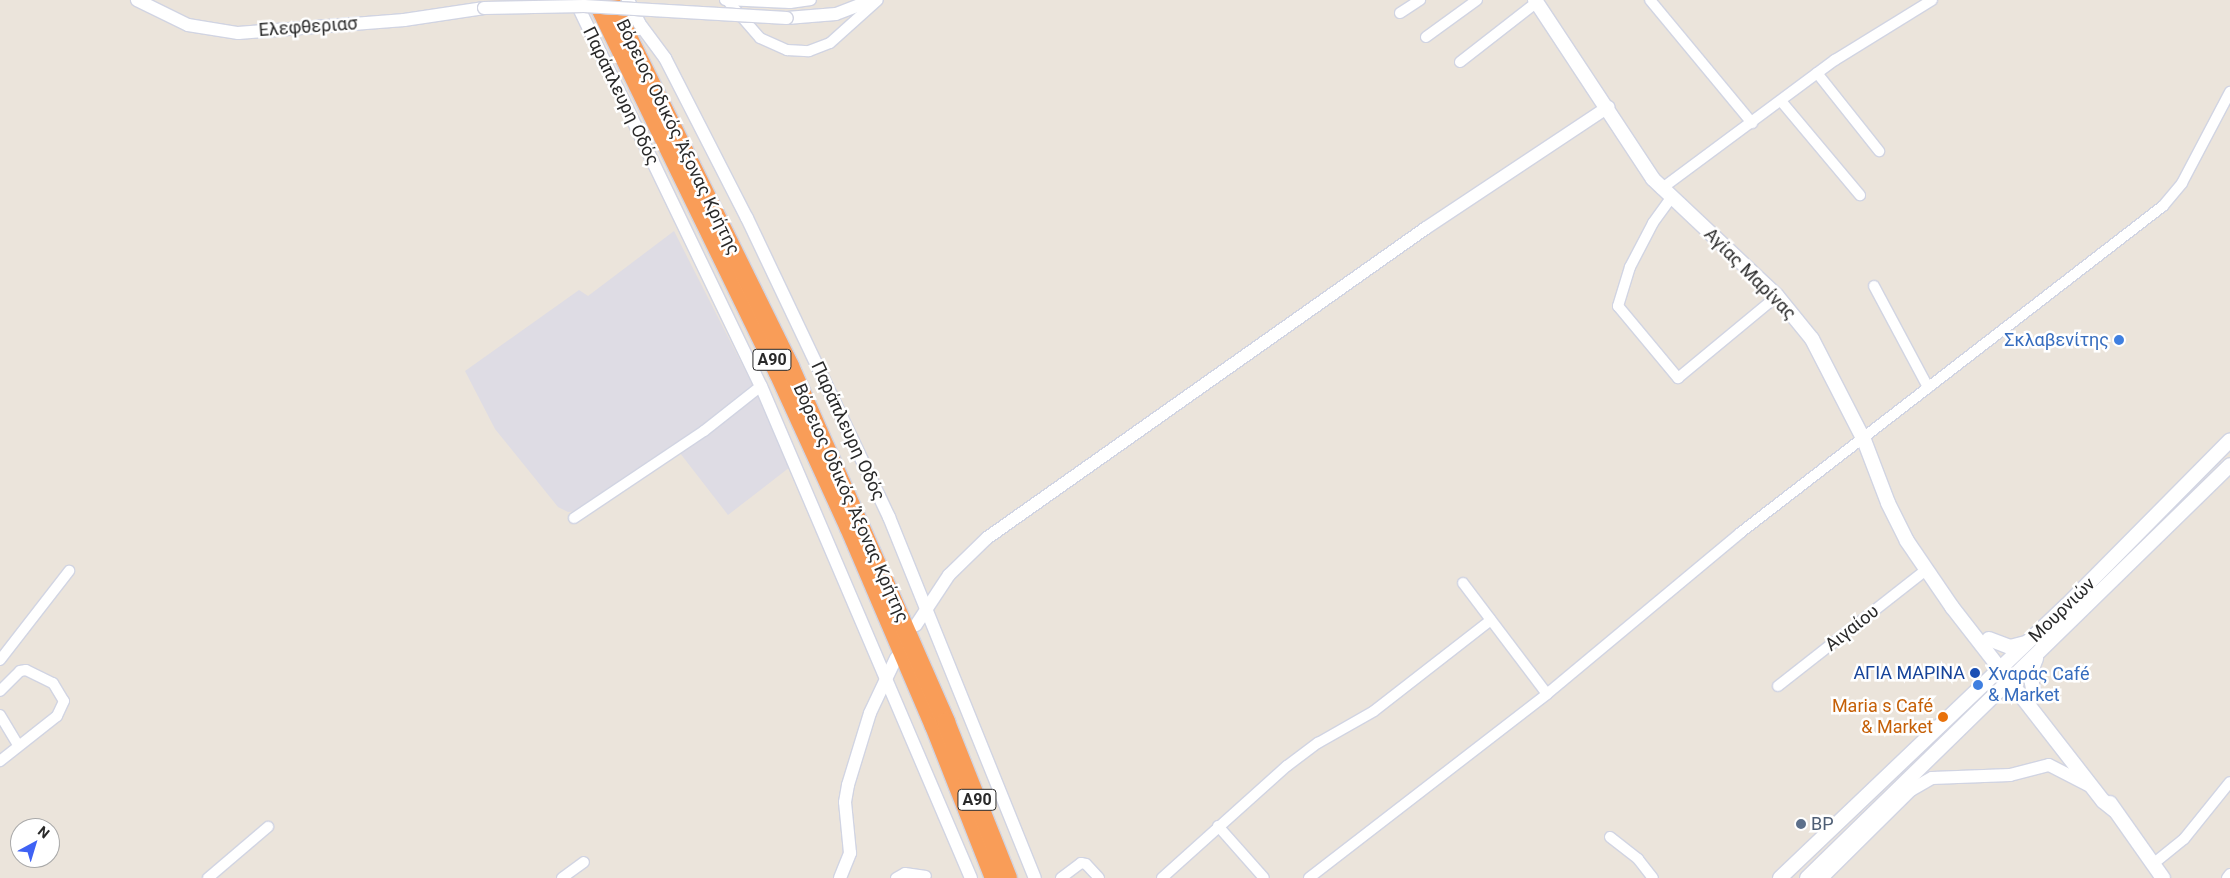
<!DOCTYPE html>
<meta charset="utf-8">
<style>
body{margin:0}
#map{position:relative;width:2230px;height:878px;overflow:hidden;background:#ebe4db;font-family:Roboto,sans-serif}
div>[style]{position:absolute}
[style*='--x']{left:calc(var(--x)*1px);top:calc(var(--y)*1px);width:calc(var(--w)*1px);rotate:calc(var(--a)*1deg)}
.industrial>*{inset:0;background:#dedce4}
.roads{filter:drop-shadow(1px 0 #d1d4e2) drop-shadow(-1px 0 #d1d4e2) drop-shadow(0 1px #d1d4e2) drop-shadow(0 -1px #d1d4e2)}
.minor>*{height:10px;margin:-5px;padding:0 5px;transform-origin:5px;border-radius:5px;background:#fff}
.tertiary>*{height:12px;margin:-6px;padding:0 6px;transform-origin:6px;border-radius:6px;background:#fff}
.secondary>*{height:14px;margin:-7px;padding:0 7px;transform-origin:7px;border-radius:7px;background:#fff}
.motorway>*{height:18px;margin:-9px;padding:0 9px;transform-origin:9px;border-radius:9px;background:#f99d58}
.bridges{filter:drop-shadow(1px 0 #d1d4e2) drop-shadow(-1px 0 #d1d4e2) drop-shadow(0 1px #d1d4e2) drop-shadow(0 -1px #d1d4e2)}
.tertiary-bridge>*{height:12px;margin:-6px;padding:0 6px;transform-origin:6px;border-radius:6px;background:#fff}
.dots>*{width:14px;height:14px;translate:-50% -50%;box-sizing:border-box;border:2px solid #fff;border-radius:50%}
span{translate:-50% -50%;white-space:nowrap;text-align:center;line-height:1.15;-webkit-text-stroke:5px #fff;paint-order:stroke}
.shield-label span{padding:1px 4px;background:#fff;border:1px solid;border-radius:4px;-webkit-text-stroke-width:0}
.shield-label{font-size:16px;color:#292929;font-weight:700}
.street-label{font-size:18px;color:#292929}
.shop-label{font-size:18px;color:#366cbe}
.right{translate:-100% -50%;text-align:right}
.left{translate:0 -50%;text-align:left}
.transit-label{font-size:18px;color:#164399}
.food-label{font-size:18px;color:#c56008}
.service-label{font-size:18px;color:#4e5e75}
.north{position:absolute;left:10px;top:818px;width:50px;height:50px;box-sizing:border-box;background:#fff;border:1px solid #a9a9a9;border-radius:50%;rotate:39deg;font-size:14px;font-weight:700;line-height:20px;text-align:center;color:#292929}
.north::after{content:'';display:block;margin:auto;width:18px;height:22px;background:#3f62f4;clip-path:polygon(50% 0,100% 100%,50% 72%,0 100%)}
</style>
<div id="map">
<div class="industrial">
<div style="clip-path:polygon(674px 231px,753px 386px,790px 467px,728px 515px,673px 444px,579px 511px,568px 512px,558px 507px,495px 429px,465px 371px,579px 290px,588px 296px)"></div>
</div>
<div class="roads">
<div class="minor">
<div style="--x:725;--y:0;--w:65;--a:2.6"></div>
<div style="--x:790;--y:3;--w:21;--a:-8"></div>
<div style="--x:727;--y:0;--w:50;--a:49"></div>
<div style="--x:760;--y:38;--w:30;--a:24"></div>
<div style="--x:787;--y:50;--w:22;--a:3"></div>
<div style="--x:809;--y:51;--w:22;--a:-21"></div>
<div style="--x:830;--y:43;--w:64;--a:-41.9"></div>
<div style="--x:1650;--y:0;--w:160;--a:50.3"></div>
<div style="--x:1400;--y:13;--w:24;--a:-33"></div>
<div style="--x:1426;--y:37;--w:63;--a:-36"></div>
<div style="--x:1460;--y:62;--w:98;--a:-37.9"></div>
<div style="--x:1817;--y:73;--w:100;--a:51.5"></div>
<div style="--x:1781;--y:101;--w:123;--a:50"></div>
<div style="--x:1661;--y:189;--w:217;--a:-36.6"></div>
<div style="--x:1835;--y:60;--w:114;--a:-31.7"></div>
<div style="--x:1671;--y:198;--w:31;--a:126"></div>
<div style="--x:1653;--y:223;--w:50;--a:117.6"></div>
<div style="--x:1630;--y:267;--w:41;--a:107.1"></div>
<div style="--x:1618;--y:306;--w:94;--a:50.2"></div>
<div style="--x:1678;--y:378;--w:129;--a:-39.6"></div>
<div style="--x:1874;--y:286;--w:115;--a:61.9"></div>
<div style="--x:574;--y:518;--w:156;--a:-33.8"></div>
<div style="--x:704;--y:431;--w:73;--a:-38.3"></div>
<div style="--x:1463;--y:583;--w:139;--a:52.9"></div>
<div style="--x:0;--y:660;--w:113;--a:-52.2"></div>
<div style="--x:1778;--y:686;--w:189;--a:-38.1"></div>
<div style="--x:0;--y:691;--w:28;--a:-45"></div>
<div style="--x:20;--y:671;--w:6;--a:-9"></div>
<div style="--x:26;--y:670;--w:30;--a:26"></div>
<div style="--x:53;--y:683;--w:21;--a:59"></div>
<div style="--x:64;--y:701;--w:17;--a:115"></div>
<div style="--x:57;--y:716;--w:73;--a:141.7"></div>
<div style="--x:0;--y:715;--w:35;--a:59"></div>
<div style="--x:1218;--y:826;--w:69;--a:48.5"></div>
<div style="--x:1610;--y:837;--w:36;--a:38"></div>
<div style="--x:1638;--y:859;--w:24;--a:52"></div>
<div style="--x:2153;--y:864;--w:40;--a:-39"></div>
<div style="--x:2184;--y:839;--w:73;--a:-51.1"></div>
<div style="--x:208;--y:878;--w:79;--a:-40.4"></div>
<div style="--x:562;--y:878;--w:27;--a:-36"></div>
<div style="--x:896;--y:878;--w:10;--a:-29"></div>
<div style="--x:905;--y:873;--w:21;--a:8"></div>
<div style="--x:1061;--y:878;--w:25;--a:-37"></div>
<div style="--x:1081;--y:863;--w:5;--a:11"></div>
<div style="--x:1086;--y:864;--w:19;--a:47"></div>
<div style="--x:1162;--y:878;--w:168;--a:-41.9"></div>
<div style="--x:1287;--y:766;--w:39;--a:-37"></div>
<div style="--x:1318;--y:743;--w:64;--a:-29.7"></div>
<div style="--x:1374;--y:711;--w:148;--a:-37.9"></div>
<div style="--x:1309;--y:878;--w:301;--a:-37.7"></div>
<div style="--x:1547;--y:694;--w:251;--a:-39.8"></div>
<div style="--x:1740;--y:533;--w:535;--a:-37.71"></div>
<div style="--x:2163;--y:206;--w:30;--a:-50"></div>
<div style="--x:2182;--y:183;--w:103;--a:-62.2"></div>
<div style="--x:2227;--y:878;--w:5;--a:-53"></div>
</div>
<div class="tertiary">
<div style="--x:137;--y:0;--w:57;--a:26.1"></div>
<div style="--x:188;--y:25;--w:51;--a:9.1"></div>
<div style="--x:238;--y:33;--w:167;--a:-4.5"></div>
<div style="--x:404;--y:20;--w:81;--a:-8.5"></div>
<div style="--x:575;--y:0;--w:428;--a:64.3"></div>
<div style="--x:761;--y:386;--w:535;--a:66.89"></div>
<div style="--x:628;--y:0;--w:25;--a:64"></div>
<div style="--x:639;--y:23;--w:44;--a:53.4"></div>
<div style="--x:665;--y:58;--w:180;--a:62.9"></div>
<div style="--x:747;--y:218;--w:331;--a:64.6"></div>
<div style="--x:889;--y:517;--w:389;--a:68"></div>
<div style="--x:787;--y:18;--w:49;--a:-4.7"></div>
<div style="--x:836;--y:14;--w:40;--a:-21"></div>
<div style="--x:916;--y:625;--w:60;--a:-56.6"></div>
<div style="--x:949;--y:575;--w:53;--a:-44.2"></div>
<div style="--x:987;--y:538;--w:537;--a:-35.23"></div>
<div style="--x:1426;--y:228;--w:219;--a:-33.6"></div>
<div style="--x:840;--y:878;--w:27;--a:-68"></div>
<div style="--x:850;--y:853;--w:51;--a:-95.6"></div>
<div style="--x:845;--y:802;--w:17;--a:-80"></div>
<div style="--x:848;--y:785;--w:75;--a:-73"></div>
<div style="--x:870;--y:713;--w:61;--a:-64.7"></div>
<div style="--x:1822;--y:878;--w:125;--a:-44.7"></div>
<div style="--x:1911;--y:790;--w:24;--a:-30"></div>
<div style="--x:1932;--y:778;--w:78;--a:-2.2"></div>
<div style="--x:2010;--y:775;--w:40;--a:-14.4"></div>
<div style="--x:2049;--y:765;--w:48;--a:27.1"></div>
</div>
<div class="secondary">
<div style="--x:1535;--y:0;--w:214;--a:56.6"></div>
<div style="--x:1653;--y:179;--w:170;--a:43.3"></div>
<div style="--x:1777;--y:296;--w:55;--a:50.9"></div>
<div style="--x:1812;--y:339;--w:114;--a:62.8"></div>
<div style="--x:1864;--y:440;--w:67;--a:69.1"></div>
<div style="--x:1888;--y:503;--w:42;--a:63.4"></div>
<div style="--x:1907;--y:541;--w:80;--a:55.7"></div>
<div style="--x:1952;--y:607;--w:246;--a:52.1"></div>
<div style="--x:2103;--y:801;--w:14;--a:39"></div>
<div style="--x:1989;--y:639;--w:22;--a:21"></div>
<div style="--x:2010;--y:647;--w:16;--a:-14"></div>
<div style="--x:2034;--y:693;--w:19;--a:-102"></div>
<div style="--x:2030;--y:674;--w:17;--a:-69"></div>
<div style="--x:2110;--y:803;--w:92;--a:54.8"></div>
<div style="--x:1780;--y:878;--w:395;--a:-43.6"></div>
<div style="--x:2066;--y:606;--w:233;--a:-45.3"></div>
<div style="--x:1807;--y:878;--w:591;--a:-44.31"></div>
</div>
<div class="motorway">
<div style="--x:596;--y:0;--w:415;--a:64"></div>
<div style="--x:778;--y:373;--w:170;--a:65.4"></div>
<div style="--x:849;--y:528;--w:215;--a:66.8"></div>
<div style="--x:934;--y:726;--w:163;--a:68.5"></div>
<div style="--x:610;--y:0;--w:408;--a:63.8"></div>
<div style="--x:790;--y:366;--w:389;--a:66.3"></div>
<div style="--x:946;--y:722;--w:168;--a:68.3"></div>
</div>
</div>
<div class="bridges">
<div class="tertiary-bridge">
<div style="--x:484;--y:8;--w:100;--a:-1.1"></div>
<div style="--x:584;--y:6;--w:203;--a:3.4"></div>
</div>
</div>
<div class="dots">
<div style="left:2119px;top:340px;background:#3f7fe0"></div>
<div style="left:1975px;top:673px;background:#1a4fb4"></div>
<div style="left:1978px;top:685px;background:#3f7fe0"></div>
<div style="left:1943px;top:717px;background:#e8710a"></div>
<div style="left:1801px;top:824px;background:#5c6f8a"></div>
</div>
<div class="shield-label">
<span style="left:772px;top:360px">Α90</span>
<span style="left:977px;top:800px">Α90</span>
</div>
<div class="street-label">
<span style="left:308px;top:27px;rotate:-4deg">Ελεφθεριασ</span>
<span style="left:621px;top:96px;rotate:64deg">Παράπλευρη Οδός</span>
<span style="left:678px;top:137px;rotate:64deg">Βόρειος Οδικός Άξονας Κρήτης</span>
<span style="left:1750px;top:274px;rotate:45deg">Αγίας Μαρίνας</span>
<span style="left:848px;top:431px;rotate:65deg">Παράπλευρη Οδός</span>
<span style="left:851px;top:503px;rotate:66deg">Βόρειος Οδικός Άξονας Κρήτης</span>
<span style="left:2062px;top:610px;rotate:-44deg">Μουρνιών</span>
<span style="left:1852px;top:628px;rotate:-38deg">Αιγαίου</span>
</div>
<div class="shop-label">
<span class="right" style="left:2109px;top:340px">Σκλαβενίτης</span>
<span class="left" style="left:1988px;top:685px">Χναράς Café<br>&amp; Market</span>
</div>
<div class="transit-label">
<span class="right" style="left:1965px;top:673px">ΑΓΙΑ ΜΑΡΙΝΑ</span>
</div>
<div class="food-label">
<span class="right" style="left:1933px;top:717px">Maria s Café<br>&amp; Market</span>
</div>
<div class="service-label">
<span class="left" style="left:1811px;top:824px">BP</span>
</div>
<div class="north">N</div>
</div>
